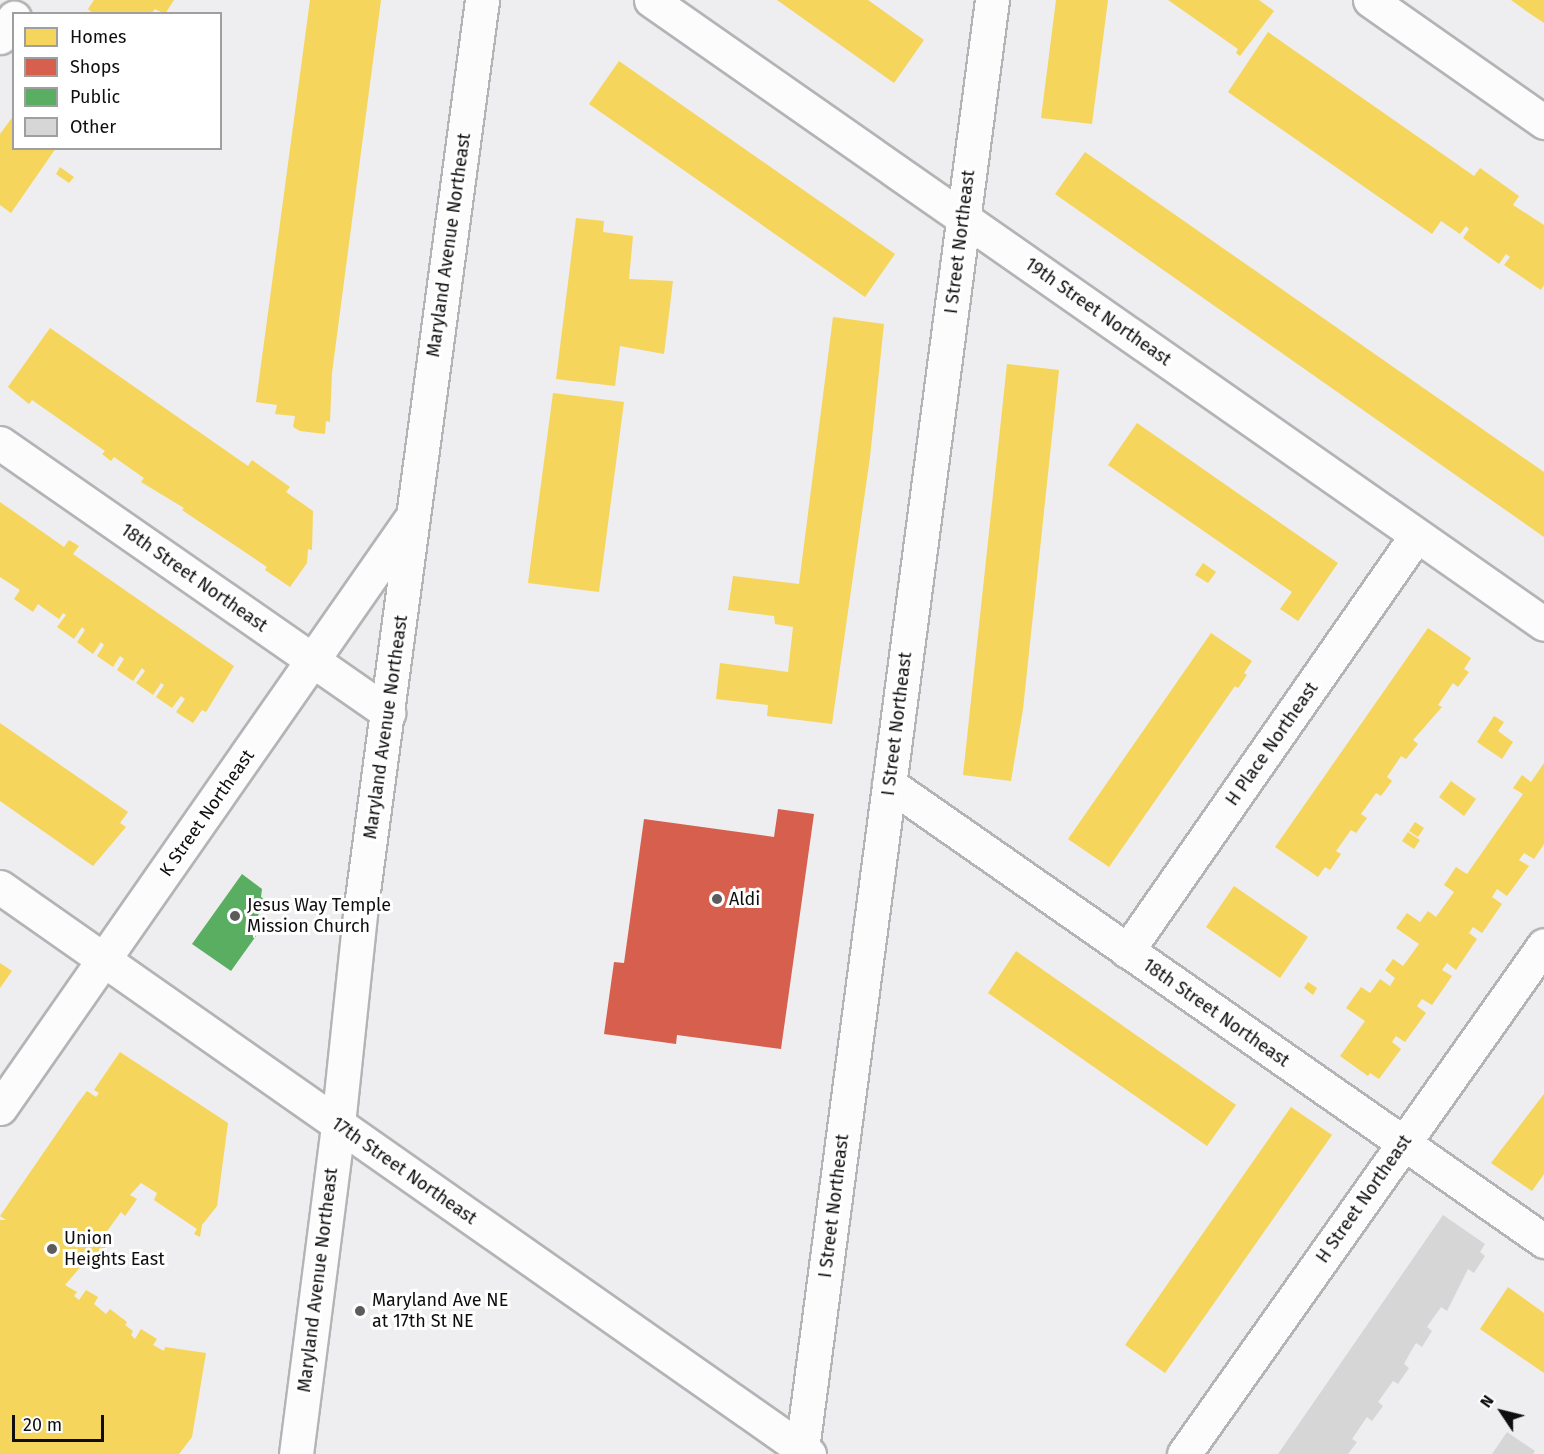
<!DOCTYPE html>
<style>
body{margin:0}
#map{position:relative;width:1544px;height:1454px;overflow:hidden;background:#eeedef;font-family:"Fira Sans",sans-serif}
div>[style]{position:absolute}
[style*='--x']{left:calc(var(--x)*1px);top:calc(var(--y)*1px);width:calc(var(--w)*1px);rotate:calc(var(--a)*1deg)}
.homes>*{inset:0;background:#f6d55c}
.shops>*{inset:0;background:#d6604d}
.public>*{inset:0;background:#5aae61}
.building>*{inset:0;background:#d7d6d6}
.roads{filter:drop-shadow(2px 0 #b4b3b5) drop-shadow(-2px 0 #b4b3b5) drop-shadow(0 2px #b4b3b5) drop-shadow(0 -2px #b4b3b5)}
.street>*{height:33px;margin:-16.5px;padding:0 16.5px;transform-origin:16.5px;border-radius:16.5px;background:#fcfcfd}
.secondary>*{height:33px;margin:-16.5px;padding:0 16.5px;transform-origin:16.5px;border-radius:16.5px;background:#fcfcfd}
.dots>*{width:16px;height:16px;translate:-50% -50%;box-sizing:border-box;border:3px solid #fff;border-radius:50%}
span{translate:-50% -50%;white-space:nowrap;text-align:center;line-height:1.15;-webkit-text-stroke:6px #fff;paint-order:stroke}
.street-label{font-size:18px;color:#0f0e0f}
.poi-label{font-size:18px;color:#0f0e0f}
.left{translate:0 -50%;text-align:left}
.legend{position:absolute;left:12px;top:12px;width:210px;height:138px;box-sizing:border-box;background:#fff;border:2px solid #9f9f9f;margin:0;padding:8px 10px;list-style:none;font-size:18px;color:#0f0e0f}
.legend li{display:flex;align-items:center;gap:12px;height:30px}
.legend b{width:30px;border:2px solid #9f9f9f}
.north{position:absolute;left:1472px;top:1382px;width:60px;height:60px;-webkit-text-stroke:4px #fff;paint-order:stroke;rotate:305deg;font-size:16px;font-weight:700;line-height:24px;text-align:center;color:#0f0e0f}
.north::after{content:'';display:block;margin:auto;width:21px;height:27px;background:#0f0e0f;clip-path:polygon(50% 0,100% 100%,50% 72%,0 100%)}
.scale{position:absolute;left:12px;top:1415px;width:92px;height:27px;box-sizing:border-box;border:3px solid #0f0e0f;border-top:0;padding-left:8px;font-size:18px;line-height:21px;white-space:nowrap;color:#0f0e0f;-webkit-text-stroke:4px #fff;paint-order:stroke}
</style>
<div id="map">
<div class="homes">
<div style="clip-path:polygon(94px 0,174px 0,165px 14px,155px 9px,151px 14px,94px 14px,88px 9px)"></div>
<div style="clip-path:polygon(310px 0,381px 0,332px 373px,330px 422px,326px 421px,325px 434px,300px 431px,293px 427px,295px 416px,275px 414px,277px 405px,256px 402px)"></div>
<div style="clip-path:polygon(777px 0,868px 0,924px 40px,894px 83px)"></div>
<div style="clip-path:polygon(1056px 0,1108px 0,1092px 124px,1041px 118px)"></div>
<div style="clip-path:polygon(1168px 0,1259px 0,1274px 11px,1240px 56px,1236px 53px,1238px 49px)"></div>
<div style="clip-path:polygon(1511px 0,1544px 0,1544px 23px,1529px 13px)"></div>
<div style="clip-path:polygon(1268px 32px,1474px 176px,1480px 168px,1519px 196px,1513px 205px,1544px 225px,1544px 285px,1541px 290px,1504px 265px,1510px 257px,1506px 254px,1499px 264px,1463px 238px,1469px 229px,1466px 226px,1460px 234px,1441px 221px,1432px 234px,1228px 92px)"></div>
<div style="clip-path:polygon(619px 61px,895px 254px,865px 297px,589px 104px)"></div>
<div style="clip-path:polygon(14px 115px,14px 148px,56px 148px,11px 213px,0 205px,0 134px)"></div>
<div style="clip-path:polygon(1085px 152px,1544px 472px,1544px 537px,1055px 194px)"></div>
<div style="clip-path:polygon(60px 167px,74px 177px,69px 183px,56px 174px)"></div>
<div style="clip-path:polygon(576px 218px,604px 221px,603px 232px,633px 236px,629px 279px,673px 281px,664px 354px,620px 346px,615px 386px,556px 379px)"></div>
<div style="clip-path:polygon(833px 317px,884px 324px,870px 457px,832px 724px,767px 716px,768px 705px,716px 699px,720px 663px,788px 672px,793px 627px,775px 624px,774px 616px,728px 610px,733px 576px,799px 584px)"></div>
<div style="clip-path:polygon(50px 328px,248px 466px,252px 460px,290px 487px,286px 492px,313px 511px,312px 550px,308px 549px,307px 563px,290px 587px,265px 570px,267px 567px,182px 510px,184px 508px,141px 482px,144px 478px,114px 457px,111px 461px,102px 454px,105px 451px,32px 400px,29px 404px,8px 387px)"></div>
<div style="clip-path:polygon(1007px 364px,1059px 370px,1023px 709px,1011px 781px,963px 775px)"></div>
<div style="clip-path:polygon(553px 393px,624px 402px,599px 592px,528px 583px)"></div>
<div style="clip-path:polygon(1137px 423px,1338px 563px,1298px 621px,1280px 609px,1292px 592px,1108px 465px)"></div>
<div style="clip-path:polygon(0 502px,64px 547px,69px 540px,79px 546px,73px 554px,234px 666px,206px 712px,202px 710px,193px 723px,176px 712px,185px 699px,181px 696px,172px 708px,156px 697px,164px 685px,161px 683px,153px 695px,136px 683px,145px 671px,142px 668px,133px 681px,117px 670px,124px 659px,120px 656px,113px 667px,97px 656px,104px 645px,101px 642px,93px 654px,77px 642px,85px 630px,82px 627px,74px 639px,57px 627px,66px 615px,63px 613px,59px 619px,38px 604px,33px 612px,14px 599px,20px 590px,0 577px)"></div>
<div style="clip-path:polygon(1203px 563px,1216px 572px,1208px 583px,1195px 575px)"></div>
<div style="clip-path:polygon(1428px 628px,1471px 658px,1464px 669px,1469px 672px,1458px 687px,1453px 683px,1438px 705px,1442px 707px,1413px 740px,1418px 744px,1406px 759px,1401px 756px,1387px 777px,1392px 781px,1381px 796px,1376px 793px,1361px 814px,1367px 818px,1356px 833px,1351px 830px,1336px 851px,1341px 854px,1330px 870px,1325px 867px,1318px 877px,1275px 847px)"></div>
<div style="clip-path:polygon(1211px 633px,1252px 661px,1244px 673px,1247px 675px,1238px 688px,1235px 686px,1109px 867px,1068px 839px)"></div>
<div style="clip-path:polygon(1494px 716px,1504px 722px,1498px 731px,1513px 742px,1502px 759px,1477px 742px)"></div>
<div style="clip-path:polygon(0 723px,128px 812px,120px 823px,126px 827px,93px 866px,0 801px)"></div>
<div style="clip-path:polygon(1544px 763px,1544px 844px,1534px 859px,1524px 853px,1519px 860px,1529px 866px,1507px 896px,1497px 889px,1492px 897px,1502px 904px,1482px 933px,1473px 927px,1469px 933px,1477px 939px,1456px 970px,1447px 963px,1442px 970px,1452px 976px,1432px 1005px,1422px 999px,1417px 1006px,1426px 1013px,1405px 1042px,1396px 1036px,1392px 1042px,1401px 1049px,1379px 1079px,1370px 1073px,1368px 1076px,1340px 1056px,1365px 1021px,1346px 1008px,1361px 987px,1370px 993px,1380px 979px,1390px 986px,1395px 978px,1385px 970px,1393px 959px,1403px 966px,1419px 944px,1396px 928px,1407px 913px,1420px 922px,1428px 911px,1436px 917px,1454px 892px,1444px 885px,1456px 867px,1467px 874px,1523px 794px,1513px 788px,1522px 775px,1531px 782px)"></div>
<div style="clip-path:polygon(1451px 781px,1476px 799px,1464px 816px,1439px 797px)"></div>
<div style="clip-path:polygon(1415px 822px,1424px 828px,1418px 837px,1409px 831px)"></div>
<div style="clip-path:polygon(1408px 832px,1420px 840px,1414px 849px,1402px 841px)"></div>
<div style="clip-path:polygon(1234px 886px,1308px 937px,1280px 978px,1206px 927px)"></div>
<div style="clip-path:polygon(1016px 951px,1236px 1105px,1207px 1146px,988px 993px)"></div>
<div style="clip-path:polygon(0 963px,12px 971px,0 988px)"></div>
<div style="clip-path:polygon(1308px 982px,1317px 988px,1313px 995px,1304px 988px)"></div>
<div style="clip-path:polygon(120px 1052px,228px 1123px,217px 1206px,202px 1225px,200px 1237px,194px 1234px,197px 1229px,154px 1200px,157px 1193px,141px 1183px,130px 1195px,137px 1199px,125px 1216px,121px 1212px,102px 1238px,109px 1243px,96px 1260px,90px 1256px,65px 1285px,77px 1292px,74px 1296px,79px 1300px,86px 1290px,98px 1297px,94px 1304px,106px 1314px,110px 1309px,127px 1322px,125px 1325px,133px 1331px,131px 1335px,135px 1339px,141px 1329px,157px 1339px,153px 1345px,164px 1351px,165px 1347px,206px 1353px,192px 1437px,179px 1454px,0 1454px,0 1220px,6px 1220px,0 1216px,77px 1104px,87px 1091px,96px 1097px,99px 1093px,94px 1090px)"></div>
<div style="clip-path:polygon(1544px 1094px,1544px 1174px,1532px 1191px,1491px 1163px)"></div>
<div style="clip-path:polygon(1291px 1107px,1332px 1135px,1165px 1373px,1125px 1345px)"></div>
<div style="clip-path:polygon(1508px 1287px,1544px 1313px,1544px 1373px,1480px 1329px)"></div>
</div>
<div class="shops">
<div style="clip-path:polygon(778px 809px,814px 814px,781px 1049px,677px 1035px,676px 1044px,604px 1034px,614px 962px,624px 963px,644px 819px,774px 837px)"></div>
</div>
<div class="public">
<div style="clip-path:polygon(242px 874px,262px 889px,261px 897px,268px 902px,247px 930px,256px 936px,231px 971px,192px 944px)"></div>
</div>
<div class="building">
<div style="clip-path:polygon(1443px 1215px,1485px 1244px,1480px 1252px,1485px 1256px,1474px 1273px,1468px 1269px,1447px 1311px,1441px 1307px,1427px 1327px,1432px 1331px,1422px 1347px,1416px 1343px,1410px 1353px,1404px 1364px,1409px 1368px,1398px 1384px,1393px 1381px,1378px 1402px,1383px 1406px,1372px 1421px,1367px 1417px,1352px 1439px,1357px 1442px,1348px 1454px,1278px 1454px)"></div>
<div style="clip-path:polygon(1507px 1432px,1535px 1451px,1533px 1454px,1492px 1454px)"></div>
</div>
<div class="roads">
<div class="street">
<div style="--x:651;--y:0;--w:1089;--a:34.94"></div>
<div style="--x:1370;--y:0;--w:213;--a:35"></div>
<div style="--x:0;--y:37;--w:24;--a:-54"></div>
<div style="--x:0;--y:443;--w:473;--a:34.8"></div>
<div style="--x:889;--y:784;--w:799;--a:34.9"></div>
<div style="--x:1127;--y:951;--w:506;--a:-55.15"></div>
<div style="--x:0;--y:1108;--w:717;--a:-55.11"></div>
<div style="--x:338;--y:1124;--w:219;--a:-84"></div>
<div style="--x:361;--y:906;--w:914;--a:-82.39"></div>
<div style="--x:802;--y:1449;--w:1461;--a:-82.53"></div>
<div style="--x:1184;--y:1454;--w:623;--a:-54.73"></div>
</div>
<div class="secondary">
<div style="--x:0;--y:887;--w:988;--a:35.03"></div>
<div style="--x:296;--y:1454;--w:333;--a:-82.7"></div>
</div>
</div>
<div class="dots">
<div style="left:717px;top:899px;background:#5d5c5d"></div>
<div style="left:235px;top:916px;background:#5d5c5d"></div>
<div style="left:52px;top:1249px;background:#5d5c5d"></div>
<div style="left:360px;top:1311px;background:#5d5c5d"></div>
</div>
<div class="street-label">
<span style="left:960px;top:242px;rotate:-83deg">I Street Northeast</span>
<span style="left:449px;top:245px;rotate:-82deg">Maryland Avenue Northeast</span>
<span style="left:1098px;top:312px;rotate:35deg">19th Street Northeast</span>
<span style="left:194px;top:578px;rotate:35deg">18th Street Northeast</span>
<span style="left:897px;top:724px;rotate:-83deg">I Street Northeast</span>
<span style="left:386px;top:727px;rotate:-82deg">Maryland Avenue Northeast</span>
<span style="left:1272px;top:744px;rotate:-55deg">H Place Northeast</span>
<span style="left:207px;top:813px;rotate:-55deg">K Street Northeast</span>
<span style="left:1216px;top:1013px;rotate:35deg">18th Street Northeast</span>
<span style="left:404px;top:1171px;rotate:35deg">17th Street Northeast</span>
<span style="left:1364px;top:1199px;rotate:-55deg">H Street Northeast</span>
<span style="left:834px;top:1206px;rotate:-83deg">I Street Northeast</span>
<span style="left:318px;top:1280px;rotate:-83deg">Maryland Avenue Northeast</span>
</div>
<div class="poi-label">
<span class="left" style="left:729px;top:899px">Aldi</span>
<span class="left" style="left:247px;top:916px">Jesus Way Temple<br>Mission Church</span>
<span class="left" style="left:64px;top:1249px">Union<br>Heights East</span>
<span class="left" style="left:372px;top:1311px">Maryland Ave NE<br>at 17th St NE</span>
</div>
<ul class="legend">
<li><b style="height:16px;background:#f6d55c"></b>Homes</li>
<li><b style="height:16px;background:#d6604d"></b>Shops</li>
<li><b style="height:16px;background:#5aae61"></b>Public</li>
<li><b style="height:16px;background:#d7d6d6"></b>Other</li>
</ul>
<div class="north">N</div>
<div class="scale">20 m</div>
</div>
